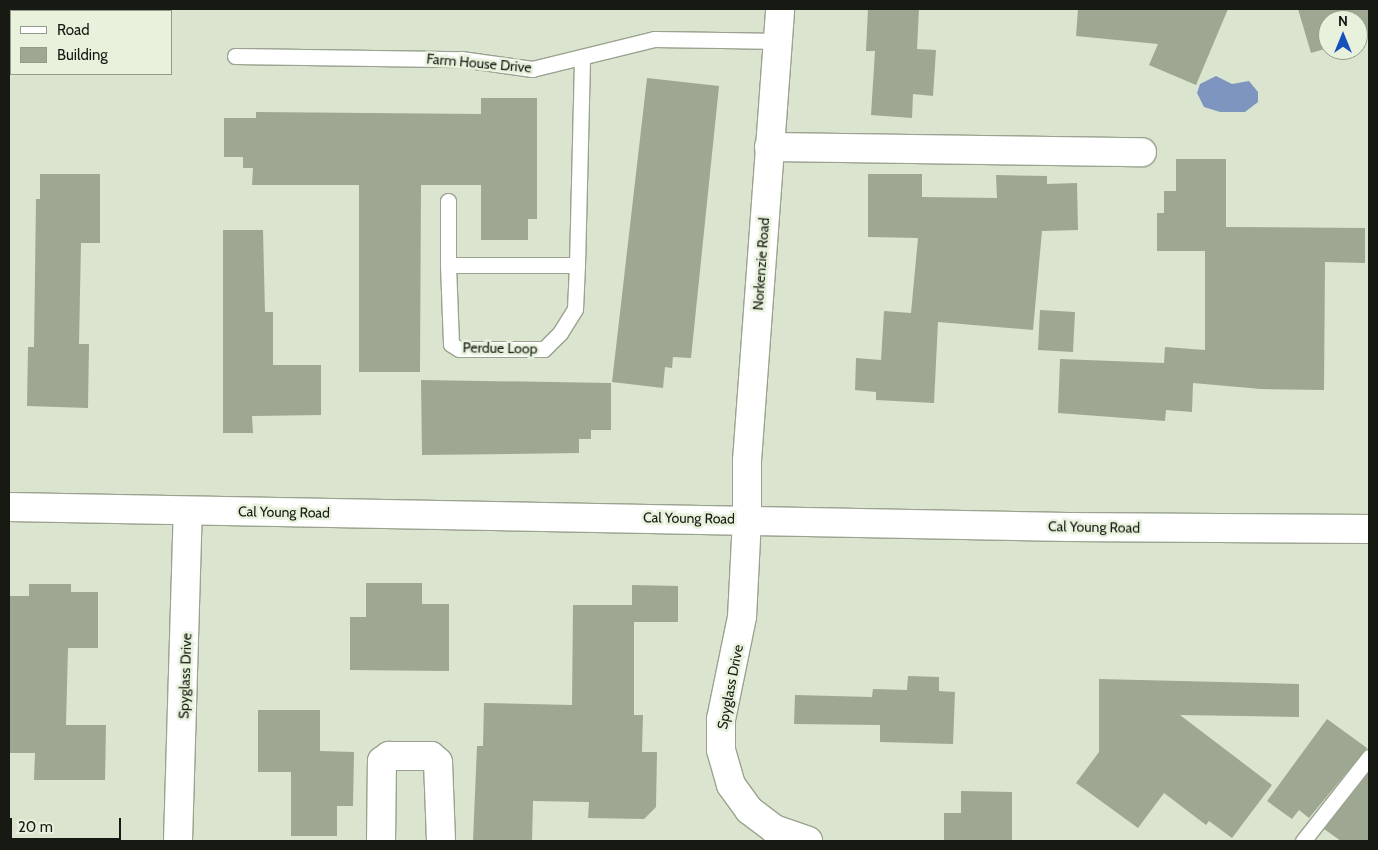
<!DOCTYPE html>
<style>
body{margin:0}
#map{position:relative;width:1378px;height:850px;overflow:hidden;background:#dae4cf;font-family:Cabin,sans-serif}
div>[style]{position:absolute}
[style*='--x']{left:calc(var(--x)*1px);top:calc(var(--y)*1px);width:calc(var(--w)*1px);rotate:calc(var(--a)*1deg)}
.water>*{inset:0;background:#7e96bf}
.building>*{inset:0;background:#9da792}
.roads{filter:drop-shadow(1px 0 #9aa38f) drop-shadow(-1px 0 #9aa38f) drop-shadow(0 1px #9aa38f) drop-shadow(0 -1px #9aa38f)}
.lane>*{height:15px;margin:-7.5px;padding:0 7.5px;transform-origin:7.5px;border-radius:7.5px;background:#fff}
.street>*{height:28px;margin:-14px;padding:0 14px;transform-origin:14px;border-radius:14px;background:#fff}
.secondary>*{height:28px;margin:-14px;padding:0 14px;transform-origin:14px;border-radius:14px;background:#fff}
span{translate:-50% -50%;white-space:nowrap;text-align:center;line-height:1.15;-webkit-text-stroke:5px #e7f1dc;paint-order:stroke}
.street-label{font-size:14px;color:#161a12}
.frame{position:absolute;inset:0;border:10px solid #161a12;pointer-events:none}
.legend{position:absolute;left:10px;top:10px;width:162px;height:65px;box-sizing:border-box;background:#e7f1dc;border:1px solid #939b8b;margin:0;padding:6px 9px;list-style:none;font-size:15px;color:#161a12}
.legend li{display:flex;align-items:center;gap:10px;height:25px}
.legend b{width:25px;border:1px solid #939b8b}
.north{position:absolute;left:1318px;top:10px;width:50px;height:50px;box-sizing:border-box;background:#e7f1dc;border:1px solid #939b8b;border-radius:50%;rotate:0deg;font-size:14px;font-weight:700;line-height:20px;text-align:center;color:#161a12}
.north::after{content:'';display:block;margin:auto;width:18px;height:22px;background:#174fbb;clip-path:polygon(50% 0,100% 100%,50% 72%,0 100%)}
.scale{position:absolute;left:10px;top:818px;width:111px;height:22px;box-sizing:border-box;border:2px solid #161a12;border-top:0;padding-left:6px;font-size:15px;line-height:18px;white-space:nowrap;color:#161a12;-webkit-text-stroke:4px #e7f1dc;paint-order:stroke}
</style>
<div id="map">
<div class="water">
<div style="clip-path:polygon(1216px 76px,1232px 84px,1249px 81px,1258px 92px,1258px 102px,1245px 112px,1220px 112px,1204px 107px,1197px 93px,1200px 84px)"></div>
</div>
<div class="building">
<div style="clip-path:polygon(868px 9px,919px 9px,917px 49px,936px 50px,933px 96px,913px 94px,912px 118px,871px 115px,875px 51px,866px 51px)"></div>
<div style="clip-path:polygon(1078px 9px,1228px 9px,1196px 85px,1149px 65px,1158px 44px,1076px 36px)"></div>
<div style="clip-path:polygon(1298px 9px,1369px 9px,1369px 36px,1358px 40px,1358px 20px,1328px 20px,1328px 48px,1311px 53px)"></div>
<div style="clip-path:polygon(647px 78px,719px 86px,691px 358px,673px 357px,672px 368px,665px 367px,663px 388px,612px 382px)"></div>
<div style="clip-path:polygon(481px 98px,537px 98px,537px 219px,528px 219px,528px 240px,481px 240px,481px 185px,421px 185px,420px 372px,359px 372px,359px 185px,252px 185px,253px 168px,243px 168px,243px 157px,224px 157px,224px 118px,256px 118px,256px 112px,481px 114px)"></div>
<div style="clip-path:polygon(1176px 159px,1226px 159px,1226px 227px,1365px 228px,1365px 263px,1325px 262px,1324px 390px,1261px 389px,1193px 383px,1192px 412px,1166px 410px,1165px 421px,1058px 413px,1060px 359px,1164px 363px,1165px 347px,1205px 350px,1205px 251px,1157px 251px,1157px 213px,1164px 213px,1164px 191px,1176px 191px)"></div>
<div style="clip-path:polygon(40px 174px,100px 174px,100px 243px,81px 243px,79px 344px,89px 344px,88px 408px,27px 406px,28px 347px,34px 347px,36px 199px,40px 199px)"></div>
<div style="clip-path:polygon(868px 174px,922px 174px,922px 197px,997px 198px,996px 175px,1047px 176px,1047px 184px,1077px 183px,1078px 230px,1042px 231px,1033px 330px,938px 322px,934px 403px,876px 400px,876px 392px,855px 390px,856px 358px,881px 360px,884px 311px,911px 313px,918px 238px,868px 237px)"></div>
<div style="clip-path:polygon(223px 230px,263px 230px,265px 312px,273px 312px,273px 365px,321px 365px,321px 415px,252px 416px,253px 433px,223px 433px)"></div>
<div style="clip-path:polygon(1040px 310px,1075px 312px,1073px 352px,1038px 350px)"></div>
<div style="clip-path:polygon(421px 380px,611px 383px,611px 430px,591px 430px,591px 439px,579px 439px,579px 453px,422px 455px)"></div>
<div style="clip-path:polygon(366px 583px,422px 583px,422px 604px,449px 604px,449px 671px,350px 670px,350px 617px,366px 617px)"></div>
<div style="clip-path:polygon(29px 584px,71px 584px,71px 592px,98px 592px,98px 648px,68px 648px,66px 725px,106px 725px,105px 780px,34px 780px,35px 753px,9px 753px,9px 596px,29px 596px)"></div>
<div style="clip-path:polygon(632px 585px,678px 586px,678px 622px,634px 622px,634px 715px,643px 715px,642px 752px,657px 752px,656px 807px,644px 819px,588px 818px,589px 802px,533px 801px,532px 841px,473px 841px,477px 746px,483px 746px,484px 703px,572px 705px,573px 605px,632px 605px)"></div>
<div style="clip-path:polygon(908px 676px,939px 677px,939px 691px,955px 692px,953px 744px,880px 742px,880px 725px,794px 724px,795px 695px,872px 697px,873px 689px,907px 690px)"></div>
<div style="clip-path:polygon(1099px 679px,1299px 684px,1299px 717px,1180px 715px,1272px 785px,1232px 838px,1209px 821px,1206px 825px,1164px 793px,1138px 828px,1076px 783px,1099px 752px)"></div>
<div style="clip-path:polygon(258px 710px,320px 710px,320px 751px,354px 752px,353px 806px,337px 806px,337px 836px,291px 836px,291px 772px,258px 772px)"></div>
<div style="clip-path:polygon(1327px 719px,1367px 748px,1309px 818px,1299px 810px,1292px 819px,1267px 801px)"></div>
<div style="clip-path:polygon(1369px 772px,1369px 841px,1341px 841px,1324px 829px)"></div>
<div style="clip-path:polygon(961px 791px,1012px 792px,1012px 841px,944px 841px,944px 813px,961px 813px)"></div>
</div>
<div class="roads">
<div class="lane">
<div style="--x:235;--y:56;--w:226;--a:0.8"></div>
<div style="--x:461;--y:59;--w:72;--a:8"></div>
<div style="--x:532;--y:69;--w:126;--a:-13.8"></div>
<div style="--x:654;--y:39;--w:124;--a:0.9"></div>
<div style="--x:448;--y:201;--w:64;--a:90"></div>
<div style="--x:577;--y:265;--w:129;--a:180"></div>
<div style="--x:448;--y:265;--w:79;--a:87.8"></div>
<div style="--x:451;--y:344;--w:9;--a:32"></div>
<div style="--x:459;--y:349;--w:85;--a:0"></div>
<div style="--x:544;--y:349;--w:23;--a:-45"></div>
<div style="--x:560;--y:333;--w:28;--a:-58"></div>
<div style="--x:575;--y:309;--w:44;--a:-87.4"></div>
<div style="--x:577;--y:265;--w:207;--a:-88.6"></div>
<div style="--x:1303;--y:841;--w:107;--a:-51.8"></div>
</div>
<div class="street">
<div style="--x:769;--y:147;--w:373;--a:0.8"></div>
<div style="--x:747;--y:519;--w:98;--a:92.9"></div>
<div style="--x:742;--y:617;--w:104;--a:101.6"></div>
<div style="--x:721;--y:719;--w:31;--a:90"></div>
<div style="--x:721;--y:750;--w:36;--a:74"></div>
<div style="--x:731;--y:785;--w:31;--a:54"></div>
<div style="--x:749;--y:810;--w:31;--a:37"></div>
<div style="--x:774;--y:829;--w:36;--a:19"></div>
<div style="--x:178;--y:841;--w:330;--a:-88.3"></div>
<div style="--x:381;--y:841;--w:80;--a:-89.3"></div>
<div style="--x:382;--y:761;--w:9;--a:-36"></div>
<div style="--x:389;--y:756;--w:42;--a:0"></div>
<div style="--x:431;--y:756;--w:9;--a:41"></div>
<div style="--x:438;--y:762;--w:79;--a:87.8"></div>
</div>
<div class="secondary">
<div style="--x:9;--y:507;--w:1059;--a:1.08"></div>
<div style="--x:1068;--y:527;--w:301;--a:0.4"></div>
<div style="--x:747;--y:519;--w:58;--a:-90"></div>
<div style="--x:747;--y:461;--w:453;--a:-85.8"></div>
</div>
</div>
<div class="street-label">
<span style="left:479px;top:63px;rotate:5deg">Farm House Drive</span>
<span style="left:761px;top:264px;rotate:-86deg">Norkenzie Road</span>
<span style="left:500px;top:348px;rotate:1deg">Perdue Loop</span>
<span style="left:284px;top:512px;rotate:1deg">Cal Young Road</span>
<span style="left:689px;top:518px;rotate:1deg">Cal Young Road</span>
<span style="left:1094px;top:527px;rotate:1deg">Cal Young Road</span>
<span style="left:185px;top:676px;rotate:-88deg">Spyglass Drive</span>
<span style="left:730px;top:687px;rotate:-79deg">Spyglass Drive</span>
</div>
<div class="frame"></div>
<ul class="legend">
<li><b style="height:6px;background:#fff"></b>Road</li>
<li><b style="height:14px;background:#9da792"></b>Building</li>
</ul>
<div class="north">N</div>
<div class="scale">20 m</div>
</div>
